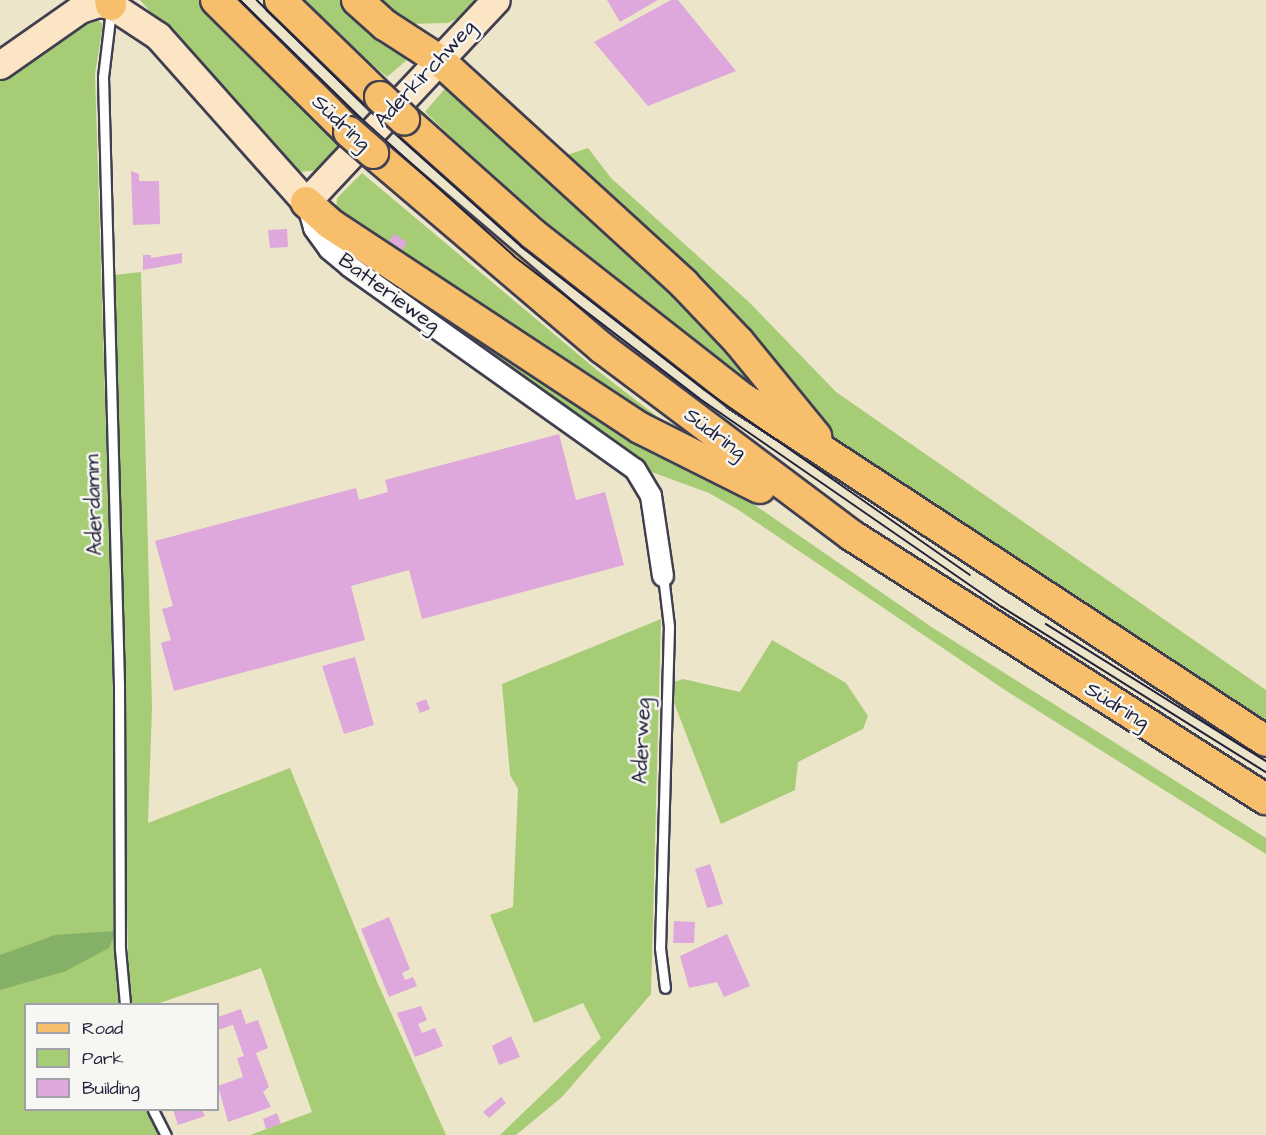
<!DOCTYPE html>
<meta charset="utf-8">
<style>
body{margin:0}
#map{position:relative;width:1266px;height:1135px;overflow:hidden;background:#ede5c9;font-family:"Architects Daughter",sans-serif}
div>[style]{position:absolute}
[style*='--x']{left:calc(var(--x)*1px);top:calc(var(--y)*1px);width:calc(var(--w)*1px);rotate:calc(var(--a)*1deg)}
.green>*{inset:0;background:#a7cc76}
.forest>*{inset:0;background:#85b067}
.building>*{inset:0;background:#dea8dc}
.roads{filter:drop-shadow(2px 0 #403f50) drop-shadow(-2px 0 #403f50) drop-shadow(0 2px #403f50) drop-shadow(0 -2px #403f50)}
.lane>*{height:9px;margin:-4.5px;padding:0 4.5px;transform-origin:4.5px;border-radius:4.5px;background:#fff}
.street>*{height:20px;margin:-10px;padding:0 10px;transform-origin:10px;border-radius:10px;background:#fff}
.secondary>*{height:27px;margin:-13.5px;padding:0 13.5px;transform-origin:13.5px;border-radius:13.5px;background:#fce5c4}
.primary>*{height:30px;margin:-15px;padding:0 15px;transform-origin:15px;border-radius:15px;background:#f7bf6c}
.tram>*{height:1.5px;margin:-0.75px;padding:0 0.75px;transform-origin:0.75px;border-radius:0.75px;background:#22223b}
.bridges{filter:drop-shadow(2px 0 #403f50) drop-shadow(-2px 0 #403f50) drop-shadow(0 2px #403f50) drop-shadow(0 -2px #403f50)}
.primary-bridge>*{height:30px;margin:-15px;padding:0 15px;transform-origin:15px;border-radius:15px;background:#f7bf6c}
span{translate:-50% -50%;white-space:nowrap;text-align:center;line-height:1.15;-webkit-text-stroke:5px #f6f6f2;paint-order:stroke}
.street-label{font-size:21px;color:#22223b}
.legend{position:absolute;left:24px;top:1003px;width:195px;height:108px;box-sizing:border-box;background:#f6f6f2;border:2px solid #a1a1a9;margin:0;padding:8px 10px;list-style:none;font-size:18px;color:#22223b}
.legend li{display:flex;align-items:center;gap:12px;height:30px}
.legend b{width:30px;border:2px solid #a1a1a9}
</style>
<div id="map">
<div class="green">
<div style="clip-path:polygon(140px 0,202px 0,345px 139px,319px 170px,299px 172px,283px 161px)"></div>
<div style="clip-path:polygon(296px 0,474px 0,469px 13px,448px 23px,405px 24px,408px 59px,387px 77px)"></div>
<div style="clip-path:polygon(96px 19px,103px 24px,95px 74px,114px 686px,119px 1004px,26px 1004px,26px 1110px,146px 1110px,159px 1135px,0 1135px,0 77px,76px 22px)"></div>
<div style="clip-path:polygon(460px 71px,564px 156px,588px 148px,611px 178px,749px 302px,836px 392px,1266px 690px,1266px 727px,846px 459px,541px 224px,425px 112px)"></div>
<div style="clip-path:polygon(362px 173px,598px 371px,694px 445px,658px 427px,336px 211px,337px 198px)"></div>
<div style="clip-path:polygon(324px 233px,704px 470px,933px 628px,1266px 838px,1266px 854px,1005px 690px,737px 509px,709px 493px,649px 471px,381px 282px)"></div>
<div style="clip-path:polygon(141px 272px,152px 708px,148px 823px,290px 768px,378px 984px,446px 1135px,250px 1135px,312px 1112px,261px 968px,157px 1004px,129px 1004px,113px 275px)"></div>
<div style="clip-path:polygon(661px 619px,651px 994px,562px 1097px,516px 1135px,500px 1135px,601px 1038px,583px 1003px,534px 1023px,490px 915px,513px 907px,518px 789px,510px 775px,502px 684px)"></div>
<div style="clip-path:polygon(772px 640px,846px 683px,868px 716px,863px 729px,798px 762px,795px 790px,721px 824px,671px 695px,674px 682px,683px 679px,740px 692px)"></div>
</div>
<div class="forest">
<div style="clip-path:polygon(116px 931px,109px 948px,66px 971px,0 990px,0 955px,55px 935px)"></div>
</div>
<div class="building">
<div style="clip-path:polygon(607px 0,658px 0,620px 22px)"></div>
<div style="clip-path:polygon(671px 0,678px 0,736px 71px,648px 106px,594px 42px)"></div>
<div style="clip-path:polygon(131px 171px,139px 174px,139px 181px,159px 181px,160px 224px,133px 225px)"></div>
<div style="clip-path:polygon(287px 229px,288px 247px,270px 248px,268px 230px)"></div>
<div style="clip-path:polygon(394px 234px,407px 242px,402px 250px,389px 241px)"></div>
<div style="clip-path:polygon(182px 253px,182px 263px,143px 270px,143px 255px,151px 255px,151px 258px)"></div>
<div style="clip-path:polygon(559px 434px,576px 500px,605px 492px,624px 565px,422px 619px,409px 570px,351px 586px,365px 640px,174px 691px,161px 643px,171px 640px,162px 609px,173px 606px,155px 541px,356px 488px,359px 500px,388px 492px,385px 480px)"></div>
<div style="clip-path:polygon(355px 657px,374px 725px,344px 734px,322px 666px)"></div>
<div style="clip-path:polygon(426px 699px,430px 709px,420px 713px,416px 703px)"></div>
<div style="clip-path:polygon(710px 864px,723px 904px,707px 908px,695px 869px)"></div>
<div style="clip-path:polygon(389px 917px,410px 969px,402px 973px,405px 980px,413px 977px,417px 986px,389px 997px,361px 929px)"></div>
<div style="clip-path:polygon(674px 921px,695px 922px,694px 943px,673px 943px)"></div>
<div style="clip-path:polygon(727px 934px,750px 986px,724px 997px,717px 982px,689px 988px,680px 956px)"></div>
<div style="clip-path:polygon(421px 1006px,427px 1020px,418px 1024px,422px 1033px,435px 1028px,443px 1046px,415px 1057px,397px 1013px)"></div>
<div style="clip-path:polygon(241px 1009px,246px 1024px,258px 1020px,268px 1048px,256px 1053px,269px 1087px,263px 1092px,271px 1107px,228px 1122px,218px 1086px,243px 1077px,237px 1058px,244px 1056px,233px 1025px,218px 1030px,218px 1017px)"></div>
<div style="clip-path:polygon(511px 1036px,520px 1057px,499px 1065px,492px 1046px)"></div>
<div style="clip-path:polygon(501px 1097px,506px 1103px,489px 1118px,483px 1112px)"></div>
<div style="clip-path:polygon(173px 1110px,202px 1110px,205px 1116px,178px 1125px)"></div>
<div style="clip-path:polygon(277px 1113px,281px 1124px,266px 1129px,263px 1119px)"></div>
</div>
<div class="roads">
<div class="lane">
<div style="--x:111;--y:10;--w:67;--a:96.8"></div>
<div style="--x:103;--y:77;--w:608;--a:88.49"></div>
<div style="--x:119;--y:685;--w:264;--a:89.8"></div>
<div style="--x:120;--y:949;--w:55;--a:84.8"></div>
<div style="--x:663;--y:576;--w:50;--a:83.2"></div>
<div style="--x:669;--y:626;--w:322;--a:91.6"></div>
<div style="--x:660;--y:948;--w:40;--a:82.9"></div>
<div style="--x:153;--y:1110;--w:28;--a:63"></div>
</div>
<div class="street">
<div style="--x:309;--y:210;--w:19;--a:74"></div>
<div style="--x:314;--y:228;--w:26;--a:54"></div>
<div style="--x:329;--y:249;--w:26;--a:40"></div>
<div style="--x:349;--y:266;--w:351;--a:35.4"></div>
<div style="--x:635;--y:469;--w:31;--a:59"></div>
<div style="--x:651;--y:496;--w:81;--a:81.5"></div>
</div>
<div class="secondary">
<div style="--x:0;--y:65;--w:98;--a:-35"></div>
<div style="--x:80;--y:9;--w:19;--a:-18"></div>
<div style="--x:98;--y:3;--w:13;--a:9"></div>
<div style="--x:111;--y:5;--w:56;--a:33.4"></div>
<div style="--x:158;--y:36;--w:222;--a:48.3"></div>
<div style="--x:306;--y:202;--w:277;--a:-46.8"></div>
</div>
<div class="primary">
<div style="--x:110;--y:0;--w:5;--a:79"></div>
<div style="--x:216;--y:0;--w:187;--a:44.8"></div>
<div style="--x:280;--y:0;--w:139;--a:44.1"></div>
<div style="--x:357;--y:0;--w:38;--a:42"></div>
<div style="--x:385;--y:25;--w:64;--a:32.9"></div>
<div style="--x:439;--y:60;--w:332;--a:42.4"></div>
<div style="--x:684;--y:284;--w:80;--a:46.5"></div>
<div style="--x:739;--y:342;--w:122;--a:50.7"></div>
<div style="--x:404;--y:119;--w:173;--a:41.7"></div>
<div style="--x:533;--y:234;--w:261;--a:38.1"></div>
<div style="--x:738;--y:395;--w:631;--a:33.24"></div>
<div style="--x:373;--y:153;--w:301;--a:40.4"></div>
<div style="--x:602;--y:348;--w:311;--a:36.9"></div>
<div style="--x:851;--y:535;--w:492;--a:32.5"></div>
<div style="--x:306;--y:202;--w:31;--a:42"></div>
<div style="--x:329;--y:223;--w:372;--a:33.4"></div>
<div style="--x:640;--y:428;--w:134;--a:26.6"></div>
</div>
</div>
<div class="tram">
<div style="--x:240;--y:0;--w:169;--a:44.3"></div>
<div style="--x:361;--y:118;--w:206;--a:42"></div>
<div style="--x:514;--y:256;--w:233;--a:37.5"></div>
<div style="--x:699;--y:398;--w:368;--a:34.6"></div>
<div style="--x:1002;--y:607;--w:311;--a:32"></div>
<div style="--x:257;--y:0;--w:157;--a:44.5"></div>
<div style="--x:369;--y:110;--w:205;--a:41.8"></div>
<div style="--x:522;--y:247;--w:232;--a:38"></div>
<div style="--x:705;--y:390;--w:323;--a:34.9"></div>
<div style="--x:1046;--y:624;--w:259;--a:31.9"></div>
</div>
<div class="bridges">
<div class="primary-bridge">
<div style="--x:380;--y:97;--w:33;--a:43"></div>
<div style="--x:349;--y:132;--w:32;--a:41"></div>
</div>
</div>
<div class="street-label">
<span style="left:425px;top:74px;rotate:-47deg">Aderkirchweg</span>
<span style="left:341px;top:123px;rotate:43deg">Südring</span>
<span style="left:389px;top:293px;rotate:36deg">Batterieweg</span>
<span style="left:715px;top:434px;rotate:37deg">Südring</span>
<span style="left:94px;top:505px;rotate:-92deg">Aderdamm</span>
<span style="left:1117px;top:706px;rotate:32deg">Südring</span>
<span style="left:642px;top:741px;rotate:-88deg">Aderweg</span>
</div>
<ul class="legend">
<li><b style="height:8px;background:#f7bf6c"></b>Road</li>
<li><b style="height:16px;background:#a7cc76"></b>Park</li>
<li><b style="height:16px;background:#dea8dc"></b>Building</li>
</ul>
</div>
